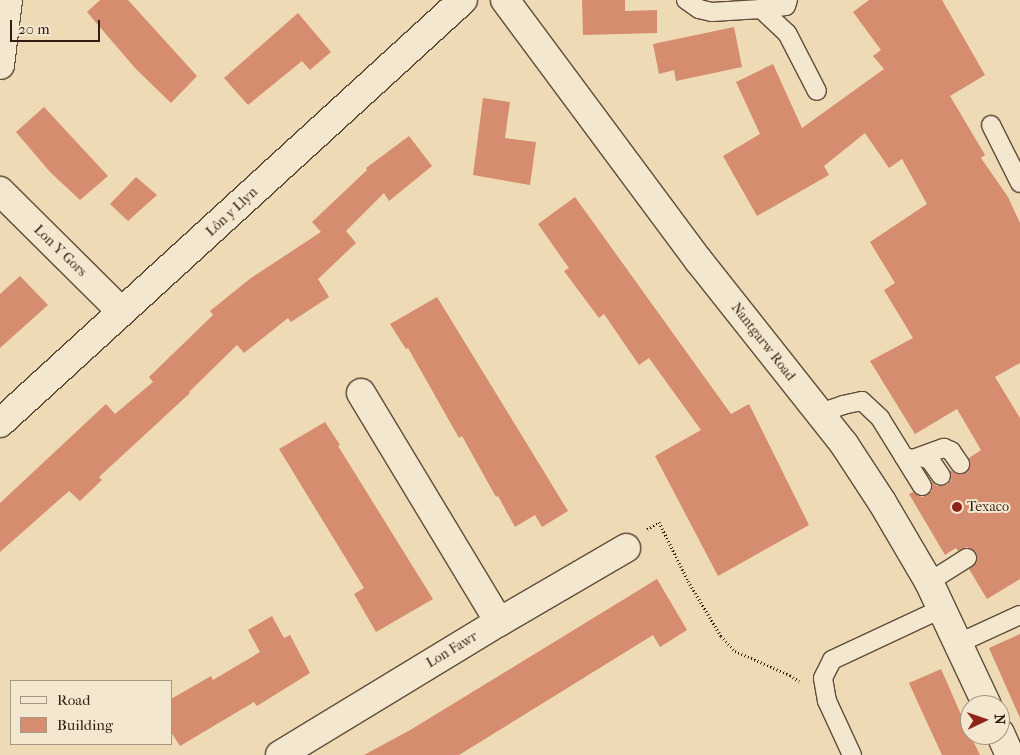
<!DOCTYPE html>
<meta charset="utf-8">
<style>
body{margin:0}
#map{position:relative;width:1020px;height:755px;overflow:hidden;background:#eedab5;font-family:"IM FELL French Canon",serif}
div>[style]{position:absolute}
[style*='--x']{left:calc(var(--x)*1px);top:calc(var(--y)*1px);width:calc(var(--w)*1px);rotate:calc(var(--a)*1deg)}
.building>*{inset:0;background:#d68c6e}
.path>*{height:3px;margin-top:-1.5px;transform-origin:0;background:repeating-linear-gradient(90deg,#2f1e11 0 1px,transparent 0 3.5px)}
.roads{filter:drop-shadow(1px 0 #5f4d3a) drop-shadow(-1px 0 #5f4d3a) drop-shadow(0 1px #5f4d3a) drop-shadow(0 -1px #5f4d3a)}
.lane>*{height:18px;margin:-9px;padding:0 9px;transform-origin:9px;border-radius:9px;background:#f4e7cf}
.street>*{height:28px;margin:-14px;padding:0 14px;transform-origin:14px;border-radius:14px;background:#f4e7cf}
.secondary>*{height:28px;margin:-14px;padding:0 14px;transform-origin:14px;border-radius:14px;background:#f4e7cf}
.dots>*{width:14px;height:14px;translate:-50% -50%;box-sizing:border-box;border:2px solid #f4e7cf;border-radius:50%}
span{translate:-50% -50%;white-space:nowrap;text-align:center;line-height:1.15;-webkit-text-stroke:4px #f4e7cf;paint-order:stroke}
.street-label{font-size:14px;color:#2f1e11}
.poi-label{font-size:14px;color:#2f1e11}
.left{translate:0 -50%;text-align:left}
.legend{position:absolute;left:10px;top:680px;width:162px;height:65px;box-sizing:border-box;background:#f4e7cf;border:1px solid #a59783;margin:0;padding:6px 9px;list-style:none;font-size:15px;color:#2f1e11}
.legend li{display:flex;align-items:center;gap:10px;height:25px}
.legend b{width:25px;border:1px solid #a59783}
.north{position:absolute;left:960px;top:695px;width:50px;height:50px;box-sizing:border-box;background:#f4e7cf;border:1px solid #a59783;border-radius:50%;rotate:87deg;font-size:14px;font-weight:700;line-height:20px;text-align:center;color:#2f1e11}
.north::after{content:'';display:block;margin:auto;width:18px;height:22px;background:#8f2418;clip-path:polygon(50% 0,100% 100%,50% 72%,0 100%)}
.scale{position:absolute;left:10px;top:20px;width:90px;height:22px;box-sizing:border-box;border:2px solid #2f1e11;border-top:0;padding-left:6px;font-size:15px;line-height:18px;white-space:nowrap;color:#2f1e11;-webkit-text-stroke:4px #f4e7cf;paint-order:stroke}
</style>
<div id="map">
<div class="building">
<div style="clip-path:polygon(100px 0,128px 0,197px 76px,171px 103px,135px 68px,87px 12px)"></div>
<div style="clip-path:polygon(582px 0,625px 0,625px 11px,657px 10px,657px 33px,583px 35px)"></div>
<div style="clip-path:polygon(869px 0,942px 0,985px 75px,950px 96px,985px 155px,981px 158px,1008px 197px,1020px 223px,1020px 363px,995px 377px,1020px 418px,1020px 579px,987px 599px,969px 569px,977px 562px,976px 552px,967px 547px,958px 551px,956px 548px,945px 555px,909px 494px,913px 492px,922px 497px,927px 495px,932px 491px,931px 481px,937px 486px,947px 485px,951px 480px,950px 470px,956px 474px,966px 473px,970px 468px,969px 458px,981px 450px,957px 409px,915px 434px,870px 361px,913px 338px,884px 290px,895px 283px,870px 242px,927px 204px,902px 159px,889px 168px,865px 133px,824px 166px,829px 175px,757px 216px,723px 156px,760px 134px,736px 82px,773px 64px,802px 128px,884px 69px,873px 56px,881px 50px,853px 12px)"></div>
<div style="clip-path:polygon(298px 13px,331px 52px,310px 70px,302px 61px,248px 105px,224px 78px)"></div>
<div style="clip-path:polygon(734px 27px,742px 67px,676px 81px,674px 70px,659px 74px,653px 44px)"></div>
<div style="clip-path:polygon(483px 98px,510px 102px,505px 138px,536px 142px,530px 185px,473px 175px)"></div>
<div style="clip-path:polygon(44px 107px,108px 176px,80px 200px,50px 172px,16px 132px)"></div>
<div style="clip-path:polygon(409px 136px,432px 166px,389px 201px,384px 193px,346px 231px,356px 243px,318px 279px,329px 297px,291px 322px,288px 318px,244px 353px,237px 345px,189px 392px,190px 393px,99px 477px,102px 480px,80px 501px,69px 491px,0 552px,0 503px,106px 404px,115px 414px,153px 382px,149px 377px,213px 315px,210px 311px,251px 278px,321px 232px,312px 222px,367px 170px,366px 168px)"></div>
<div style="clip-path:polygon(136px 177px,157px 195px,128px 221px,110px 204px)"></div>
<div style="clip-path:polygon(575px 197px,731px 414px,749px 404px,809px 525px,718px 576px,655px 456px,701px 430px,649px 358px,639px 365px,604px 314px,599px 318px,564px 271px,569px 268px,538px 224px)"></div>
<div style="clip-path:polygon(20px 276px,48px 305px,0 348px,0 294px)"></div>
<div style="clip-path:polygon(437px 297px,568px 511px,542px 527px,535px 515px,515px 527px,498px 496px,496px 497px,462px 436px,459px 438px,408px 348px,406px 349px,390px 324px)"></div>
<div style="clip-path:polygon(325px 422px,340px 445px,338px 446px,433px 599px,376px 632px,354px 594px,364px 588px,279px 449px)"></div>
<div style="clip-path:polygon(657px 579px,687px 630px,660px 647px,653px 635px,459px 755px,364px 755px,412px 729px)"></div>
<div style="clip-path:polygon(272px 616px,284px 638px,290px 635px,310px 673px,257px 706px,254px 702px,180px 746px,171px 732px,171px 699px,211px 676px,213px 680px,260px 652px,248px 630px)"></div>
<div style="clip-path:polygon(1020px 634px,1020px 718px,989px 648px)"></div>
<div style="clip-path:polygon(941px 669px,970px 735px,980px 755px,942px 755px,918px 703px,909px 683px)"></div>
</div>
<div class="path">
<div style="--x:647;--y:529;--w:14;--a:-30"></div>
<div style="--x:659;--y:522;--w:66;--a:63.8"></div>
<div style="--x:688;--y:581;--w:64;--a:59"></div>
<div style="--x:721;--y:636;--w:21;--a:47"></div>
<div style="--x:735;--y:651;--w:60;--a:23.6"></div>
<div style="--x:790;--y:675;--w:11;--a:34"></div>
</div>
<div class="roads">
<div class="lane">
<div style="--x:686;--y:0;--w:16;--a:35"></div>
<div style="--x:699;--y:9;--w:13;--a:13"></div>
<div style="--x:712;--y:12;--w:49;--a:-3.5"></div>
<div style="--x:761;--y:9;--w:35;--a:43"></div>
<div style="--x:787;--y:33;--w:65;--a:62.7"></div>
<div style="--x:761;--y:9;--w:25;--a:-7"></div>
<div style="--x:786;--y:6;--w:6;--a:-72"></div>
<div style="--x:991;--y:125;--w:65;--a:63.4"></div>
<div style="--x:820;--y:413;--w:24;--a:-19"></div>
<div style="--x:843;--y:405;--w:19;--a:-12"></div>
<div style="--x:862;--y:401;--w:25;--a:43"></div>
<div style="--x:880;--y:418;--w:80;--a:58.3"></div>
<div style="--x:904;--y:457;--w:9;--a:13"></div>
<div style="--x:913;--y:459;--w:33;--a:-20"></div>
<div style="--x:944;--y:448;--w:8;--a:23"></div>
<div style="--x:951;--y:451;--w:16;--a:55"></div>
<div style="--x:922;--y:457;--w:9;--a:21"></div>
<div style="--x:930;--y:460;--w:19;--a:55"></div>
<div style="--x:929;--y:582;--w:45;--a:-32.3"></div>
<div style="--x:959;--y:643;--w:67;--a:-24.7"></div>
<div style="--x:852;--y:755;--w:60;--a:-114.8"></div>
<div style="--x:827;--y:701;--w:23;--a:-100"></div>
<div style="--x:823;--y:678;--w:20;--a:-63"></div>
<div style="--x:832;--y:660;--w:123;--a:-25.1"></div>
</div>
<div class="street">
<div style="--x:0;--y:65;--w:65;--a:-83"></div>
<div style="--x:0;--y:191;--w:170;--a:44.8"></div>
<div style="--x:361;--y:393;--w:267;--a:58.9"></div>
<div style="--x:280;--y:755;--w:256;--a:-31.3"></div>
<div style="--x:499;--y:622;--w:147;--a:-30.2"></div>
</div>
<div class="secondary">
<div style="--x:505;--y:0;--w:325;--a:53.4"></div>
<div style="--x:699;--y:261;--w:233;--a:51.6"></div>
<div style="--x:844;--y:444;--w:69;--a:56.8"></div>
<div style="--x:882;--y:502;--w:93;--a:59.6"></div>
<div style="--x:929;--y:582;--w:136;--a:64.8"></div>
<div style="--x:0;--y:423;--w:627;--a:-42.42"></div>
<div style="--x:1000;--y:733;--w:24;--a:66"></div>
</div>
</div>
<div class="dots">
<div style="left:957px;top:507px;background:#8f2418"></div>
</div>
<div class="street-label">
<span style="left:232px;top:212px;rotate:-43deg">Lôn y Llyn</span>
<span style="left:60px;top:251px;rotate:44deg">Lon Y Gors</span>
<span style="left:763px;top:342px;rotate:52deg">Nantgarw Road</span>
<span style="left:452px;top:650px;rotate:-31deg">Lon Fawr</span>
</div>
<div class="poi-label">
<span class="left" style="left:967px;top:507px">Texaco</span>
</div>
<ul class="legend">
<li><b style="height:6px;background:#f4e7cf"></b>Road</li>
<li><b style="height:14px;background:#d68c6e"></b>Building</li>
</ul>
<div class="north">N</div>
<div class="scale">20 m</div>
</div>
